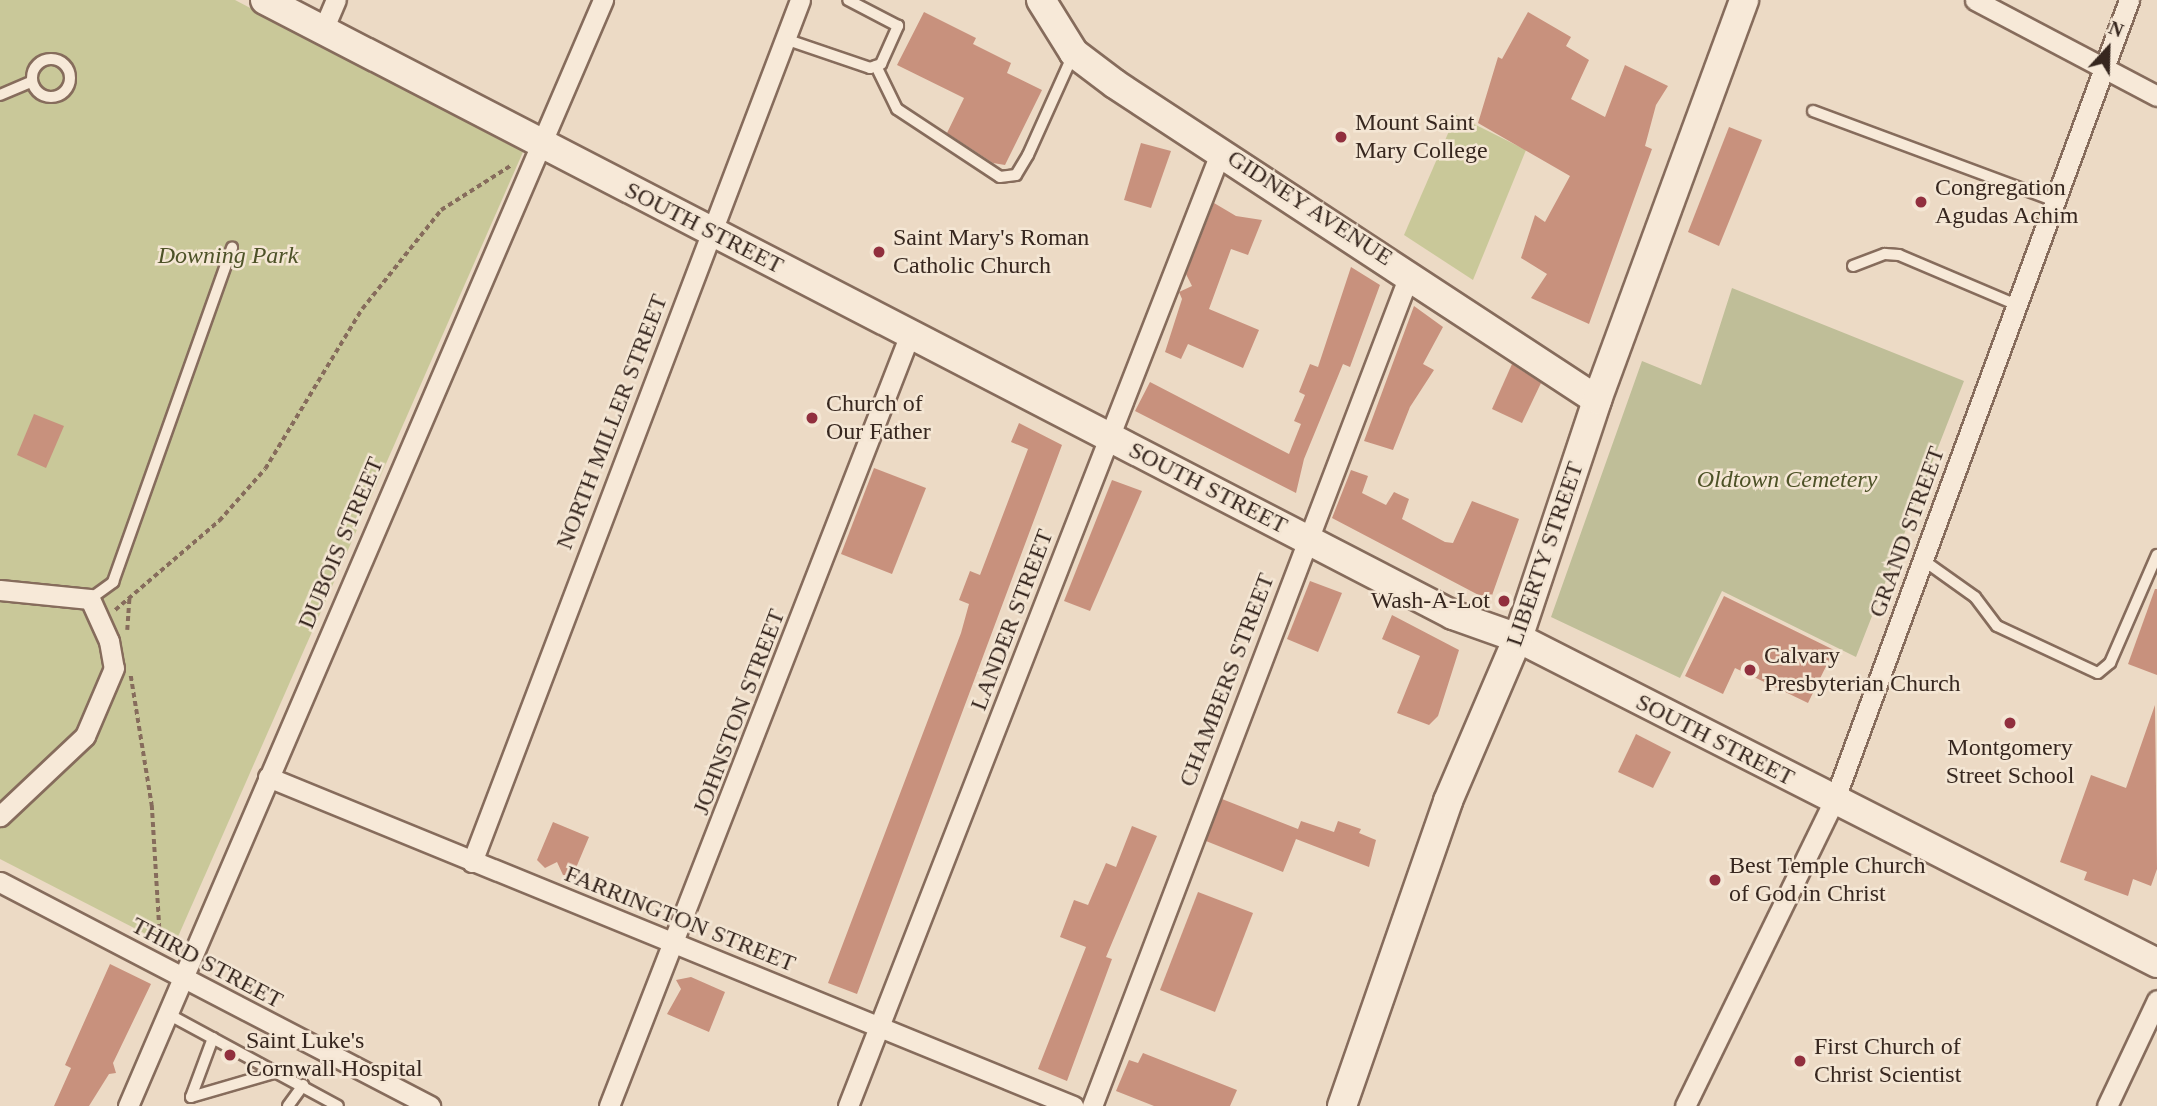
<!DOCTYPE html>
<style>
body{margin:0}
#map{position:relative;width:2157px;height:1106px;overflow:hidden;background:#ecdac5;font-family:"Times New Roman",serif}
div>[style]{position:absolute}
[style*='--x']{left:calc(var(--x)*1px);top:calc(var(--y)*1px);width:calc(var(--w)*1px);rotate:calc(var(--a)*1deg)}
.green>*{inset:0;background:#c9c899}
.cemetery>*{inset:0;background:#bfbe98}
.building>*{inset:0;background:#c8917d}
.path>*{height:3.5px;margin-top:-1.75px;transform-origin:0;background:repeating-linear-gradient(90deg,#866c5c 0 5px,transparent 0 8.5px)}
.roads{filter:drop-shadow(2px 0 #866c5c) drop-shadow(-2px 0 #866c5c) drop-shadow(0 2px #866c5c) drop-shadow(0 -2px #866c5c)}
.lane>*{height:10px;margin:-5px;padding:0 5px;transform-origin:5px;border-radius:5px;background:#f7e9d8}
.lane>.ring{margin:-5px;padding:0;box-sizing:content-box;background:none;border:10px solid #f7e9d8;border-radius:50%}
.street>*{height:19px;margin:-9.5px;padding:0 9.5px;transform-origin:9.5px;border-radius:9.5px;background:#f7e9d8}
.secondary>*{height:28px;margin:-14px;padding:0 14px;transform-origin:14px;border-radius:14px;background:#f7e9d8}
.dots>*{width:19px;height:19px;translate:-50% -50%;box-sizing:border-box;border:4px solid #f4e6d4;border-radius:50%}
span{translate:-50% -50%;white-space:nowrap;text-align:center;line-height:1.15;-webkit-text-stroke:5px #f4e6d4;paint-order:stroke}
.poi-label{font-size:24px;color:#37271f}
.left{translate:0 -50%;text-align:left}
.right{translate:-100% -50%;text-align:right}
.street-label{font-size:24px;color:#37271f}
.park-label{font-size:24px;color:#4d5227;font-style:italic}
.north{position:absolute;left:2073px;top:14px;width:70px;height:70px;-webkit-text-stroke:5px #f4e6d4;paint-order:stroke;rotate:22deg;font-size:19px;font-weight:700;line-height:28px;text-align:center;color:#37271f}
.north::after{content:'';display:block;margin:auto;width:24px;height:32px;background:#37271f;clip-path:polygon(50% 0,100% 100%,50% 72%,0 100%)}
</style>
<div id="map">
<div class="green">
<div style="clip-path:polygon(0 0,235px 0,523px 152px,173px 948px,0 859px)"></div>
<div style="clip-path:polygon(1456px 115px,1526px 150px,1473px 280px,1404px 235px)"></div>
</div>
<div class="cemetery">
<div style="clip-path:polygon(1732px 288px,1964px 381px,1856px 657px,1722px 591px,1680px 678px,1551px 617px,1642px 361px,1701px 385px)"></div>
</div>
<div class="building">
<div style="clip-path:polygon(924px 12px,976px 38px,973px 44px,1011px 63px,1007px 73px,1042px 90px,1005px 165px,993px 163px,947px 133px,964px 98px,897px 65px)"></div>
<div style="clip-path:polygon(1528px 12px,1571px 37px,1566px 46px,1589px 60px,1571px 99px,1605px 117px,1625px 65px,1668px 86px,1656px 105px,1645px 146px,1652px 149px,1589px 324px,1531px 298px,1547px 274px,1521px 258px,1535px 215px,1545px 222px,1570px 176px,1478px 123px,1498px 57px,1502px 59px)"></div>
<div style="clip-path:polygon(1729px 127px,1762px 140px,1719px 246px,1688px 232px)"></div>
<div style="clip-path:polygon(1141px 143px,1171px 151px,1151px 208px,1124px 200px)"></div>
<div style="clip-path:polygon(1214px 203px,1236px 216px,1262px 220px,1248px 255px,1231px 249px,1209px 309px,1259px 330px,1243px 368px,1188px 344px,1181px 359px,1165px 352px,1182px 299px,1179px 292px,1192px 286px,1186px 274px)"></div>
<div style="clip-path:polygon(1351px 267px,1380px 285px,1350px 367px,1343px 364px,1304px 459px,1296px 493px,1135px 411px,1150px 382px,1289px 454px,1301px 424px,1294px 421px,1305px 395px,1299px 392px,1310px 364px,1318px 367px)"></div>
<div style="clip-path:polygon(1414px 306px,1443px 327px,1423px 364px,1434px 370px,1410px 407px,1393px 450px,1364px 441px)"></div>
<div style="clip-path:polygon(1512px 364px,1541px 383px,1522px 423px,1492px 409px)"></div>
<div style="clip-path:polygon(34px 414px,64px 426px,46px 468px,17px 455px)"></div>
<div style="clip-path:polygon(1019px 423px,1062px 445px,857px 994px,828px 983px,961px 633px,969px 604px,959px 600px,970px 571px,980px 575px,1028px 449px,1011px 442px)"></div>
<div style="clip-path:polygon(874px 468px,926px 488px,892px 574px,841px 554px)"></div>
<div style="clip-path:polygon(1351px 470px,1368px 476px,1362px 493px,1386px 505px,1394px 492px,1409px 499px,1402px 519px,1445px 542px,1453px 543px,1472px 501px,1519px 519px,1490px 601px,1332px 518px)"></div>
<div style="clip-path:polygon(1112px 480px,1142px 491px,1090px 611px,1064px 601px)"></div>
<div style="clip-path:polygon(1310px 581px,1342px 593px,1318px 652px,1287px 639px)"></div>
<div style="clip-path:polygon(2155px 589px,2157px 589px,2157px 675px,2128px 664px)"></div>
<div style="clip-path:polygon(1724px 596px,1834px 650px,1808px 703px,1735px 668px,1723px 694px,1685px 676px)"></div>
<div style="clip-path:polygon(1392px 615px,1459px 650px,1438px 716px,1429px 725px,1397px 713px,1420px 656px,1382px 639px)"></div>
<div style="clip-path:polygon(2155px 705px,2157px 869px,2151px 886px,2133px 879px,2128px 896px,2084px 880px,2087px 872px,2060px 862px,2091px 775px,2126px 788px)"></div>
<div style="clip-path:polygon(1636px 734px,1671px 752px,1653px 788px,1618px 772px)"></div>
<div style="clip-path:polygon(1222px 799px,1298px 829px,1301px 821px,1334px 832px,1338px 821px,1361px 829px,1359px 833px,1376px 840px,1369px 867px,1296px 839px,1283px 872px,1206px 841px)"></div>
<div style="clip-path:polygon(553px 822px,589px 837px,573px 875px,563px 875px,557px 862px,545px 868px,537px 860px)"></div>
<div style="clip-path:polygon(1132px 826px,1157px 836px,1106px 957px,1112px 959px,1067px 1081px,1038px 1069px,1086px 947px,1060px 937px,1074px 900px,1088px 905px,1106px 863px,1116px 867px)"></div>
<div style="clip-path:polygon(1198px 892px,1253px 913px,1215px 1012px,1160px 990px)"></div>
<div style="clip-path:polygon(110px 964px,151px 984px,113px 1063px,116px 1073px,109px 1074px,89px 1106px,54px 1106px,71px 1068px,65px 1065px)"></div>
<div style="clip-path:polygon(691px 977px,725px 992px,709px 1032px,667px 1014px,681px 989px,676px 980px)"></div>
<div style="clip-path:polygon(1143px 1053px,1237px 1090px,1230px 1106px,1154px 1106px,1116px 1091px,1129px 1060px,1138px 1063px)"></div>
</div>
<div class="path">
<div style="--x:115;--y:610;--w:137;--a:-40.6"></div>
<div style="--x:219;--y:521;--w:69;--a:-48.5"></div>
<div style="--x:265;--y:469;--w:187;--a:-58.8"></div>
<div style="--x:362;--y:309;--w:127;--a:-51.4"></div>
<div style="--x:441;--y:210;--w:82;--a:-32.5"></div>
<div style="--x:127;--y:630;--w:31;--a:-86"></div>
<div style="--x:131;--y:676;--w:131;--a:80.8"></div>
<div style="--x:152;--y:805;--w:130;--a:86.5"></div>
</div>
<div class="roads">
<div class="lane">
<div style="--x:785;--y:39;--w:90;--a:18.8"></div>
<div style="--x:870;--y:68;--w:12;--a:-20"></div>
<div style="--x:881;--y:64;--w:42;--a:-65.9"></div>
<div style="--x:898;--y:26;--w:56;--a:-152.5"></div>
<div class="ring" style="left:32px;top:59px;width:28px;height:28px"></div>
<div style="--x:876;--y:66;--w:48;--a:64"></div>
<div style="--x:897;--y:109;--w:123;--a:33.4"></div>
<div style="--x:1000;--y:177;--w:16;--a:-7"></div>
<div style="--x:1016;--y:175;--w:23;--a:-59"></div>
<div style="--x:1028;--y:155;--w:107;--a:-65.8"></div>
<div style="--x:0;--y:95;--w:33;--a:-23"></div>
<div style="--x:1813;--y:111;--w:258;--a:20.4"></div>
<div style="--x:1853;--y:266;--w:34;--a:-21"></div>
<div style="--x:1885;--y:254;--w:14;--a:4"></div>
<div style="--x:1899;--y:255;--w:128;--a:23"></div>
<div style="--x:1923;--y:560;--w:64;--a:35.4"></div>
<div style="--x:1975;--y:597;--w:36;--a:53"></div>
<div style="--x:1997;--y:626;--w:111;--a:25"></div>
<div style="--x:2098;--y:673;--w:16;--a:-40"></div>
<div style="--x:2110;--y:663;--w:118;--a:-66.5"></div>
<div style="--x:90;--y:599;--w:29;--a:-36"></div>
<div style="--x:113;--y:582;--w:355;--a:-70.4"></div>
<div style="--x:168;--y:1014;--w:193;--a:28.4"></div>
<div style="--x:213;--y:1038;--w:63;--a:110.4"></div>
<div style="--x:191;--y:1097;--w:90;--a:-16.2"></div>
<div style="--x:288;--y:1106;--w:26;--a:-54"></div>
</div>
<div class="street">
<div style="--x:1975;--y:0;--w:206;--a:27.8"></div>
<div style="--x:323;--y:30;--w:33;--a:-67"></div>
<div style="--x:0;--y:590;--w:90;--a:5.7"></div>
<div style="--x:90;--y:599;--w:46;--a:65.7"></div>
<div style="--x:109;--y:641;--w:27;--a:80"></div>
<div style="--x:114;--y:668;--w:74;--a:113.1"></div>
<div style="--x:85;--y:736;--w:117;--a:136.7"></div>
<div style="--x:268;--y:777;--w:870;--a:22.23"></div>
<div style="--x:472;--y:862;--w:922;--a:-69.17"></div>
<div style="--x:0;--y:882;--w:485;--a:27.5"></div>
<div style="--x:128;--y:1106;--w:1204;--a:-66.76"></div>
<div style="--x:609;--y:1106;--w:829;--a:-68.7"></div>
<div style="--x:848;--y:1106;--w:1025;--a:-68.67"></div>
<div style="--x:1092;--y:1106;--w:892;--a:-69.11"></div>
<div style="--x:1685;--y:1106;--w:339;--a:-64"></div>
<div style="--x:1834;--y:801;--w:854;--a:-69.78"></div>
<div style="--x:2107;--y:1106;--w:117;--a:-64.7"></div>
</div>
<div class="secondary">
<div style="--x:265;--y:0;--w:1338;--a:27.37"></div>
<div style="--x:1453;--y:615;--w:69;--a:19.5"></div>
<div style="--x:1518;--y:638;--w:717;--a:26.96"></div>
<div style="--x:1041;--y:0;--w:62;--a:58.1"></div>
<div style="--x:1074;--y:53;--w:51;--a:37.1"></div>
<div style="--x:1115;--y:84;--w:576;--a:33.25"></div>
<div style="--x:1342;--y:1106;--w:323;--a:-70.8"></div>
<div style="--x:1448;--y:801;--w:177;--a:-66.8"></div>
<div style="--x:1518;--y:638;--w:251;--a:-71.6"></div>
<div style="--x:1597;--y:400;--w:426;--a:-69.8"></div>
</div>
</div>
<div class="dots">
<div style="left:1341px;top:137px;background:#912f3e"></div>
<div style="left:1921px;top:202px;background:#912f3e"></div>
<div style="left:879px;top:252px;background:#912f3e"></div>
<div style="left:812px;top:418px;background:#912f3e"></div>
<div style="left:1504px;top:601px;background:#912f3e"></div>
<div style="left:1750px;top:670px;background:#912f3e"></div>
<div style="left:2010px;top:723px;background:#912f3e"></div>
<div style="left:1715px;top:880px;background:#912f3e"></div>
<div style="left:230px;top:1055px;background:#912f3e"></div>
<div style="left:1800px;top:1061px;background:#912f3e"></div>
</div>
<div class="poi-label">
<span class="left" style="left:1355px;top:137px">Mount Saint<br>Mary College</span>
<span class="left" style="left:1935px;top:202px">Congregation<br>Agudas Achim</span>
<span class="left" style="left:893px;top:252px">Saint Mary's Roman<br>Catholic Church</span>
<span class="left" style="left:826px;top:418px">Church of<br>Our Father</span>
<span class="right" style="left:1490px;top:601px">Wash-A-Lot</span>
<span class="left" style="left:1764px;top:670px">Calvary<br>Presbyterian Church</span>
<span style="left:2010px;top:762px">Montgomery<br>Street School</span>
<span class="left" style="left:1729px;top:880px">Best Temple Church<br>of God in Christ</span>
<span class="left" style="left:246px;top:1055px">Saint Luke's<br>Cornwall Hospital</span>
<span class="left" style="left:1814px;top:1061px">First Church of<br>Christ Scientist</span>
</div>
<div class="street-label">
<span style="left:1310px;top:208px;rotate:33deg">GIDNEY AVENUE</span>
<span style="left:704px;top:228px;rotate:27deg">SOUTH STREET</span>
<span style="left:612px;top:422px;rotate:-69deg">NORTH MILLER STREET</span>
<span style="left:1208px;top:488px;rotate:27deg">SOUTH STREET</span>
<span style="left:1907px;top:532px;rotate:-70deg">GRAND STREET</span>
<span style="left:341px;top:543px;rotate:-67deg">DUBOIS STREET</span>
<span style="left:1545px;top:554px;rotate:-71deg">LIBERTY STREET</span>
<span style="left:1012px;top:620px;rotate:-69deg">LANDER STREET</span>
<span style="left:1227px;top:680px;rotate:-69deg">CHAMBERS STREET</span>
<span style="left:739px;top:712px;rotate:-69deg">JOHNSTON STREET</span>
<span style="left:1715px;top:740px;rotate:27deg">SOUTH STREET</span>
<span style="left:680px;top:919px;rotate:22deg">FARRINGTON STREET</span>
<span style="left:207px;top:963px;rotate:28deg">THIRD STREET</span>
</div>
<div class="park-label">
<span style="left:228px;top:256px">Downing Park</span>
<span style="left:1787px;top:480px">Oldtown Cemetery</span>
</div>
<div class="north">N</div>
</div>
